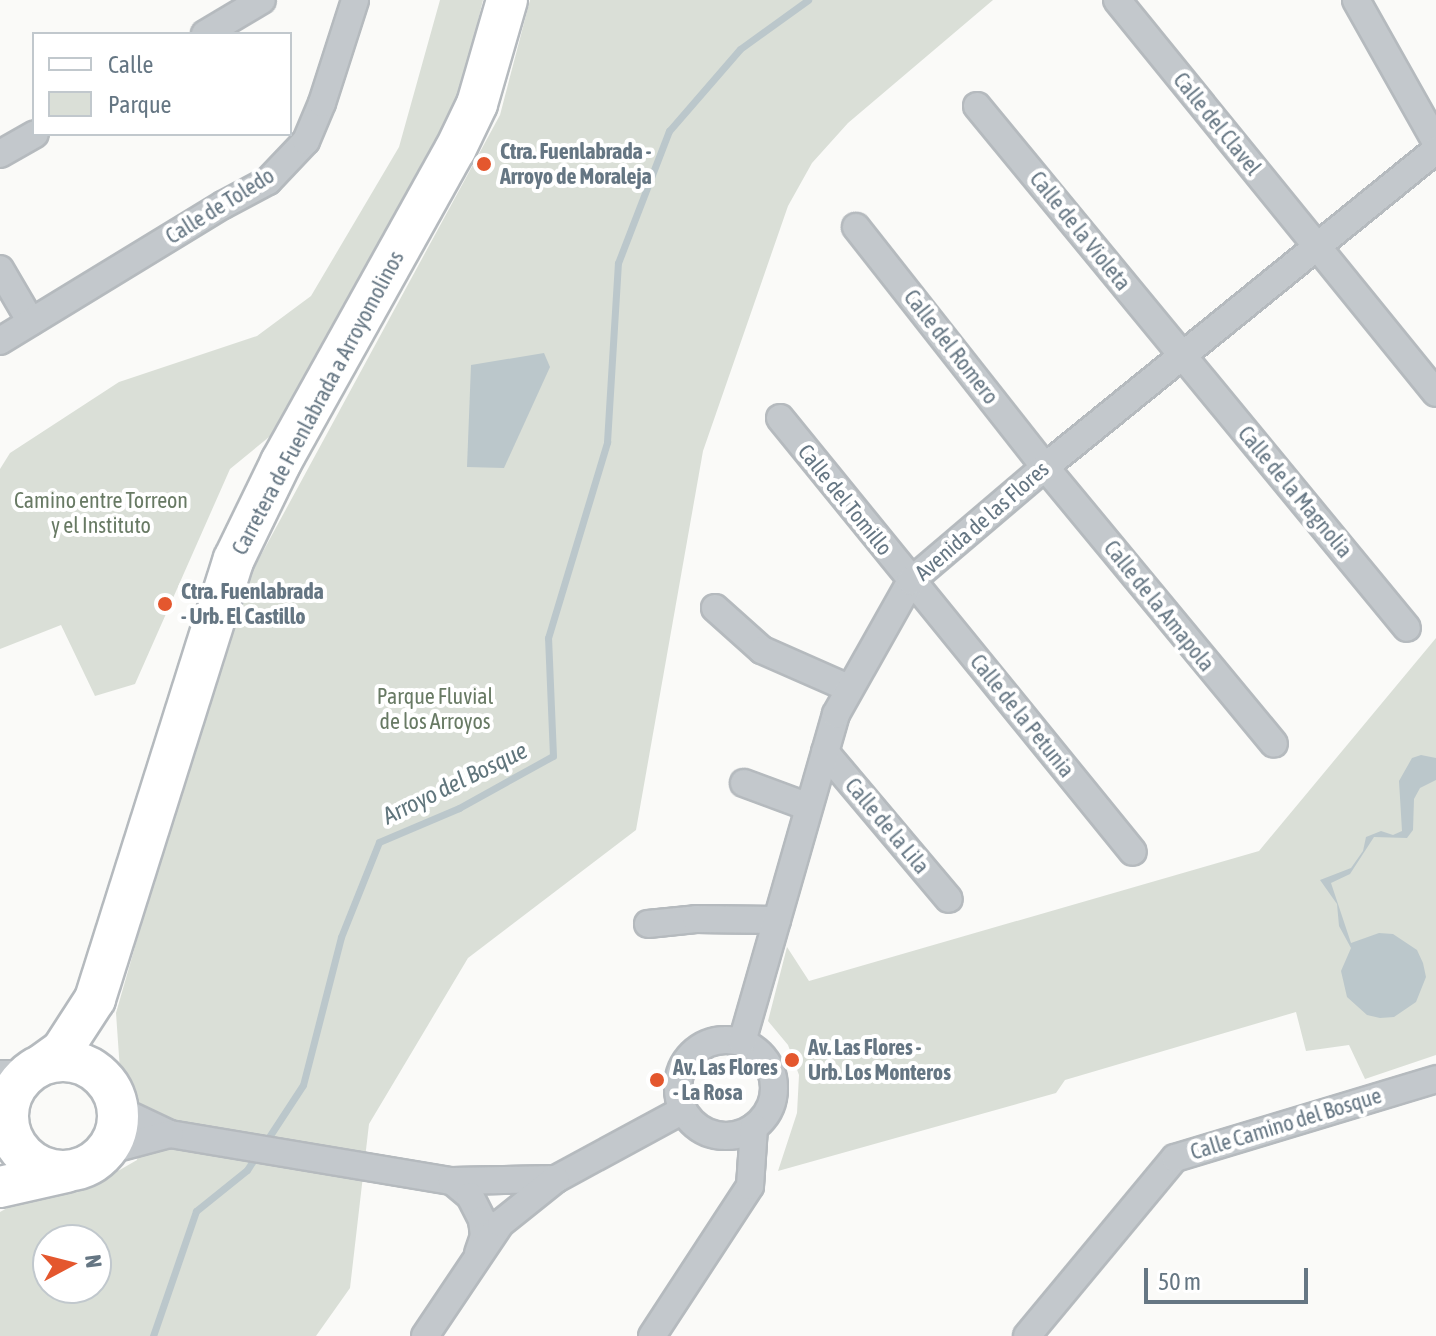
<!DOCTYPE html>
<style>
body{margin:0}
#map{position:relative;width:1436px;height:1336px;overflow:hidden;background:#fafaf8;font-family:"Asap Condensed",sans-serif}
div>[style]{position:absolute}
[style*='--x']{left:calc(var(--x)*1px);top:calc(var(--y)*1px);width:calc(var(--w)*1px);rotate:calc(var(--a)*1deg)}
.green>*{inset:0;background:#dadfd7}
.water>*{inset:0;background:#bbc7cb}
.stream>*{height:7px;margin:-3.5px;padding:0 3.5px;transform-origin:3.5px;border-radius:3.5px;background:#bbc7cb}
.roads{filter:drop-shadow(2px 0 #b5babe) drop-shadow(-2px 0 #b5babe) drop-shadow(0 2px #b5babe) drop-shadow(0 -2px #b5babe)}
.minor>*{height:26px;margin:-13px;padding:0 13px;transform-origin:13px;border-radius:13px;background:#c3c8cc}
.minor>.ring{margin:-13px;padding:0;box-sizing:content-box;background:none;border:26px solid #c3c8cc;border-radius:50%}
.primary>*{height:40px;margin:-20px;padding:0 20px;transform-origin:20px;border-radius:20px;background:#fff}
.primary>.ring{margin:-20px;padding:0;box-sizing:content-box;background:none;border:40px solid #fff;border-radius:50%}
.dots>*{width:22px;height:22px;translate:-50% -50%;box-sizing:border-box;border:4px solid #fff;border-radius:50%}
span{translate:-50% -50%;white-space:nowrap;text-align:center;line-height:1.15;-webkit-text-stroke:8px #fff;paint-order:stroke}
.street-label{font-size:22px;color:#657683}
.poi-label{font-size:22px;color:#657683;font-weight:700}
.left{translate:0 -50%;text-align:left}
.park-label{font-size:22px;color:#687a64}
.water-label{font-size:24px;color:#60757c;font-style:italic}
.legend{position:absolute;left:32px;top:32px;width:260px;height:104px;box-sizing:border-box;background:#fff;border:2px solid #c1c8cd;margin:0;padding:10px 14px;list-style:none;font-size:24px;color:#657683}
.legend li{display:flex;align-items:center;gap:16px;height:40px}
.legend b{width:40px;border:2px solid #c1c8cd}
.north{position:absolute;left:32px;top:1224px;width:80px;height:80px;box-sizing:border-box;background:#fff;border:2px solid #c1c8cd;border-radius:50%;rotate:83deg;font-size:22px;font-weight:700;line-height:32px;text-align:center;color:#657683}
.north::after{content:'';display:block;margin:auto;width:28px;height:36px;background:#e4572e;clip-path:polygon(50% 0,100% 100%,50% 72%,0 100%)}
.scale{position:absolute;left:1144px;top:1268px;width:164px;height:36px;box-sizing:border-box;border:4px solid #657683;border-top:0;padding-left:10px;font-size:24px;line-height:28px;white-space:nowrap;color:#657683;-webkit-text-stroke:6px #fff;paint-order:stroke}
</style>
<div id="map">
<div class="green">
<div style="clip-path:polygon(440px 0,483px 0,461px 91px,404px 212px,285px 424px,230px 469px,135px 684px,95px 696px,61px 625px,0 649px,0 469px,10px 453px,119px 382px,257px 336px,311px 296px,399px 147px)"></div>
<div style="clip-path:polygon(evenodd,530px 0,993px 0,848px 123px,812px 163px,788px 206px,703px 451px,636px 830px,468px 958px,369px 1124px,350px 1288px,316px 1336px,0 1336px,0 1212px,38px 1191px,90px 1187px,137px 1160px,145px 1108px,121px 1085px,116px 1013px,201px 716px,247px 581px,500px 115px,530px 0,48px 1240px,96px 1240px,96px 1288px,48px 1288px,48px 1240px)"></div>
<div style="clip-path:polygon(1436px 638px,1436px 1055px,1365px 1079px,1349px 1045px,1306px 1051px,1296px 1012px,1065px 1080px,1056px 1093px,778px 1171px,797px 1113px,799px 1075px,788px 1045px,768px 1021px,787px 947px,809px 981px,1259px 851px)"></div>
</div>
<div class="water">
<div style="clip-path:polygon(544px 353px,550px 367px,504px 468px,467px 467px,471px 365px)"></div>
<div style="clip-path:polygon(1421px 755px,1436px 758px,1436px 780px,1420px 788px,1414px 799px,1413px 830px,1407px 838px,1374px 837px,1350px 874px,1331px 883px,1351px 943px,1379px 933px,1393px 934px,1417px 950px,1423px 963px,1426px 977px,1416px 1002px,1394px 1017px,1380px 1018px,1367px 1015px,1347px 997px,1341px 971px,1351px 948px,1339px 926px,1337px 904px,1320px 880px,1351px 868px,1363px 851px,1366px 837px,1381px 831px,1393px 835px,1402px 831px,1399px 781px,1412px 758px)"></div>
</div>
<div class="stream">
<div style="--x:265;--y:1143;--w:69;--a:-56.8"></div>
<div style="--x:303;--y:1085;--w:153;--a:-75.6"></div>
<div style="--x:341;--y:937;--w:102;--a:-68.2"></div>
<div style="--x:379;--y:842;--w:87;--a:-23"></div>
<div style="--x:459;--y:808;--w:107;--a:-29"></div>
<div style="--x:553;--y:756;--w:118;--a:-92.4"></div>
<div style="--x:548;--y:638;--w:205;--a:-73.2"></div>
<div style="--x:607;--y:442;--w:179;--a:-86.5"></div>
<div style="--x:618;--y:263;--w:142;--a:-68.9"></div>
<div style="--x:669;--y:131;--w:108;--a:-49.1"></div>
<div style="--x:740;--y:49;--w:84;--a:-35.8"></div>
<div style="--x:153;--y:1336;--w:132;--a:-71"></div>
<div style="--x:196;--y:1211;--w:65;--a:-38.8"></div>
<div style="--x:247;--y:1170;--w:20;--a:-57"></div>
</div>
<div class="roads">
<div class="minor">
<div style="--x:1117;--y:0;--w:506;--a:50.93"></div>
<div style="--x:1356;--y:0;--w:163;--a:60.6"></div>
<div style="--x:205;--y:34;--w:66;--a:-30.8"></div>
<div style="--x:977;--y:106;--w:676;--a:50.52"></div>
<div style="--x:0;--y:154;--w:40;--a:-29.7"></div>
<div style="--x:856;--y:227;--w:305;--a:51.8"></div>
<div style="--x:1045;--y:467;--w:359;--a:50.4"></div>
<div style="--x:0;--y:269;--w:61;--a:59.7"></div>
<div style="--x:0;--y:341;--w:261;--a:-31.4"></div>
<div style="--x:223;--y:205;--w:51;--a:-28.1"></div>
<div style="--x:268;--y:181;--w:55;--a:-46.5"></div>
<div style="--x:306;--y:141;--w:41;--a:-67.2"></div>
<div style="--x:322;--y:103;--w:108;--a:-72.2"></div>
<div style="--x:780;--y:418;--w:559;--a:50.88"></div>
<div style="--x:715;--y:608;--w:63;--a:41.8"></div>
<div style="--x:762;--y:650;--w:94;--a:23.8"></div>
<div style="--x:825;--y:752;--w:192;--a:49.9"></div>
<div style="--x:744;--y:783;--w:69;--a:20.3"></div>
<div style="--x:648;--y:924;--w:48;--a:-5.9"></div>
<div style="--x:696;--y:919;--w:81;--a:0.7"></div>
<div class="ring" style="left:678px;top:1040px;width:70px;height:70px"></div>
<div style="--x:742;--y:1042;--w:341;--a:-74"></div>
<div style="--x:836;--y:714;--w:153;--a:-60.6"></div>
<div style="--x:911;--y:581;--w:176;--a:-40.4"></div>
<div style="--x:1045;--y:467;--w:503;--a:-39.03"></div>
<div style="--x:0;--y:1074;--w:27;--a:0"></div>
<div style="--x:0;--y:1102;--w:10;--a:37"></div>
<div style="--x:117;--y:1109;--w:59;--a:25.3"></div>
<div style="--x:170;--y:1134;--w:286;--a:9.5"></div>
<div style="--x:452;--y:1181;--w:104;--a:-1.1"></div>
<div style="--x:556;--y:1179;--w:145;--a:-28.5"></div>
<div style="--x:106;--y:1151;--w:66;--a:-14.9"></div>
<div style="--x:452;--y:1181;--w:23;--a:40"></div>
<div style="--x:470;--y:1196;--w:27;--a:63"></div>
<div style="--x:482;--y:1220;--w:16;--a:83"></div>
<div style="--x:484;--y:1236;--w:18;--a:109"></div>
<div style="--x:425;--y:1336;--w:136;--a:-56.1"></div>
<div style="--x:501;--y:1223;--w:70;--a:-38.7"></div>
<div style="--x:652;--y:1336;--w:179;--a:-56.8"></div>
<div style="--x:750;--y:1186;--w:59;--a:-86.1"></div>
<div style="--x:1027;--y:1336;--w:231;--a:-50.3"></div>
<div style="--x:1175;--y:1158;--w:273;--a:-16.8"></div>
</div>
<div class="primary">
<div class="ring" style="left:8px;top:1061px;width:70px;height:70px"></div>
<div style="--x:43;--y:1064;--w:24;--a:-36"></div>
<div style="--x:62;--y:1050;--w:61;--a:-57.1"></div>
<div style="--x:95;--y:999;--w:461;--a:-72.5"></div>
<div style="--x:234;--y:559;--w:108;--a:-64.1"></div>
<div style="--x:281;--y:462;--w:357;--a:-60.9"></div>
<div style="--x:455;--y:150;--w:51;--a:-64.4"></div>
<div style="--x:477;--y:104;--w:108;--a:-73.9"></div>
<div style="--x:0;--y:1187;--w:68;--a:-12.8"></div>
</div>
</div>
<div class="dots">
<div style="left:484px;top:164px;background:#e4572e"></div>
<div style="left:165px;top:604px;background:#e4572e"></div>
<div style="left:792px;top:1060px;background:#e4572e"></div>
<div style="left:657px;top:1080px;background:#e4572e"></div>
</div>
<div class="street-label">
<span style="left:1217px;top:124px;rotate:51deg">Calle del Clavel</span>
<span style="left:220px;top:206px;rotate:-32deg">Calle de Toledo</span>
<span style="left:1080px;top:231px;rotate:51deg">Calle de la Violeta</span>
<span style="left:951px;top:347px;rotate:52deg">Calle del Romero</span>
<span style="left:318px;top:403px;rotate:-62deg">Carretera de Fuenlabrada a Arroyomolinos</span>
<span style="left:1295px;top:492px;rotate:50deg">Calle de la Magnolia</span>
<span style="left:845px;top:500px;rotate:51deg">Calle del Tomillo</span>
<span style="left:982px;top:521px;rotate:-41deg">Avenida de las Flores</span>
<span style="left:1159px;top:606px;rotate:51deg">Calle de la Amapola</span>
<span style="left:1022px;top:716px;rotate:51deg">Calle de la Petunia</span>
<span style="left:887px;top:826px;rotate:50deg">Calle de la Lila</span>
<span style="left:1286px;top:1124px;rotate:-17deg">Calle Camino del Bosque</span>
</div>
<div class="poi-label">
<span class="left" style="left:500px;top:164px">Ctra. Fuenlabrada -<br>Arroyo de Moraleja</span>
<span class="left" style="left:181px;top:604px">Ctra. Fuenlabrada<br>- Urb. El Castillo</span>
<span class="left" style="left:808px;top:1060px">Av. Las Flores -<br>Urb. Los Monteros</span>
<span class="left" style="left:673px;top:1080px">Av. Las Flores<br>- La Rosa</span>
</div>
<div class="park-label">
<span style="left:101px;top:513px">Camino entre Torreon<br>y el Instituto</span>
<span style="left:435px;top:709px">Parque Fluvial<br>de los Arroyos</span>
</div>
<div class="water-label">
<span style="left:455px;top:783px;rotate:-26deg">Arroyo del Bosque</span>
</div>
<ul class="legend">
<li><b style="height:10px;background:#fff"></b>Calle</li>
<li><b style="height:22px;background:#dadfd7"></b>Parque</li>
</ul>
<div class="north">N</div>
<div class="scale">50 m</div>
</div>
